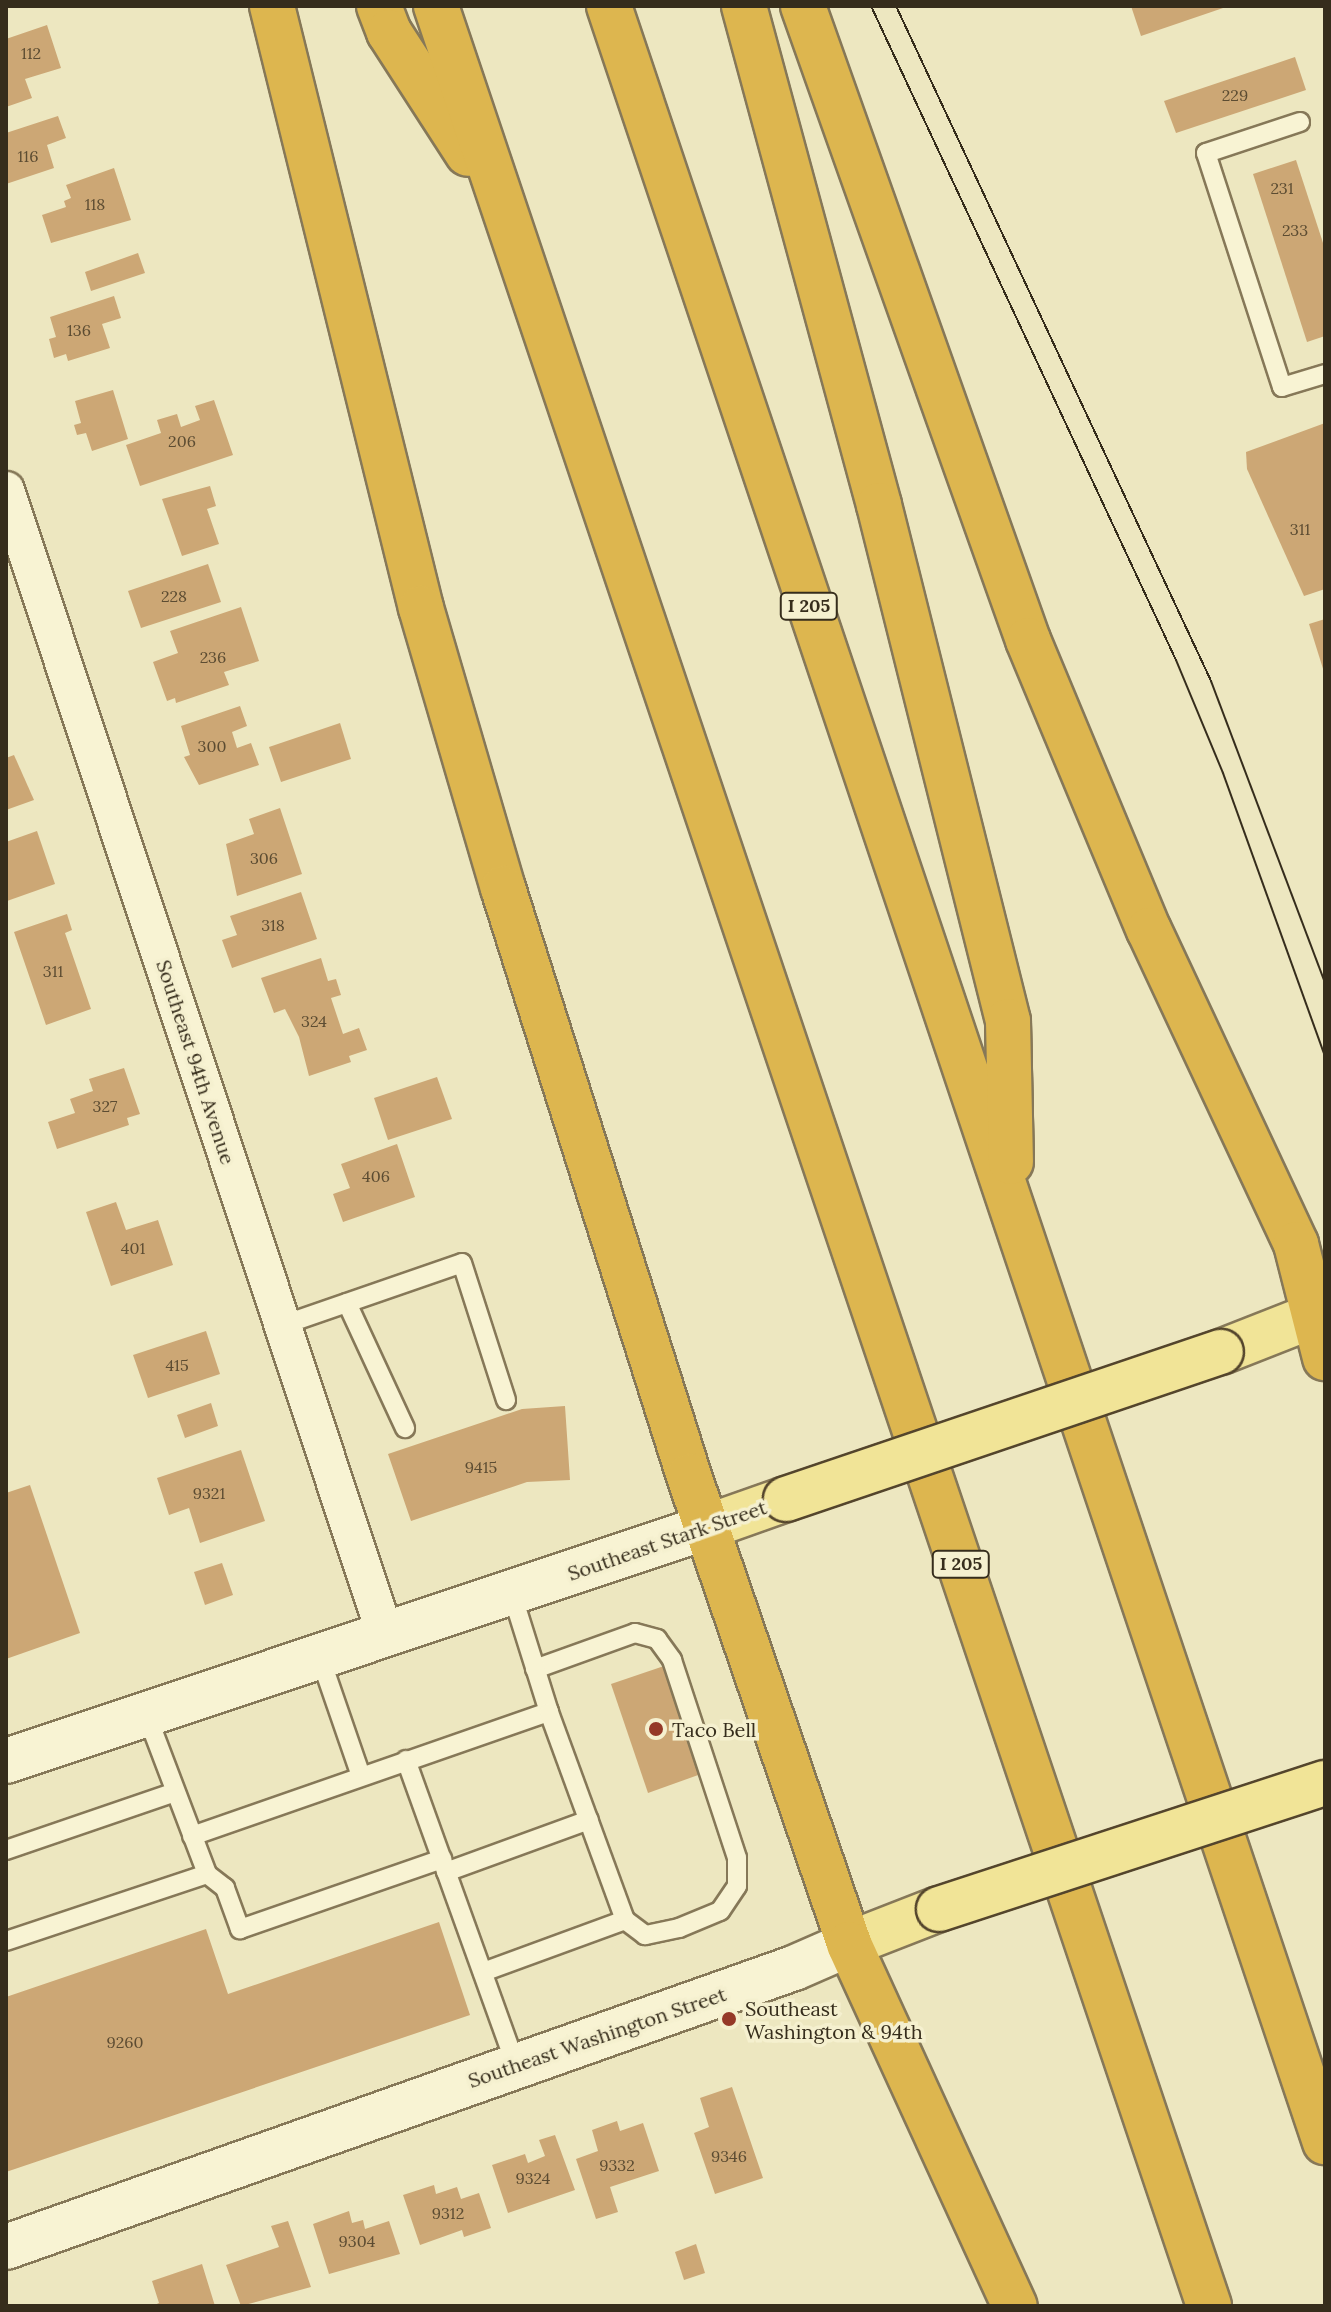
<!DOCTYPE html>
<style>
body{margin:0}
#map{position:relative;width:1331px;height:2312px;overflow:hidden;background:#ede7c0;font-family:Lora,serif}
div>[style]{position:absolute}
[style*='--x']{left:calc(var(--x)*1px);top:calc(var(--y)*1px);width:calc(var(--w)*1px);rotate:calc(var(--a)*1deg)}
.building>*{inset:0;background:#cca775}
.roads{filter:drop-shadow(2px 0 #867858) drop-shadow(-2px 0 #867858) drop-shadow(0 2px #867858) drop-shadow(0 -2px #867858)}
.lane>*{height:18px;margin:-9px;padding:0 9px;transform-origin:9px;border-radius:9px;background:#f8f3d3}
.street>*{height:36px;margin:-18px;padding:0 18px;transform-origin:18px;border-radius:18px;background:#f8f3d3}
.secondary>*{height:44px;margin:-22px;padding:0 22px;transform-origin:22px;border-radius:22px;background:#f8f3d3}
.primary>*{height:44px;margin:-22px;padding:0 22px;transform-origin:22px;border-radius:22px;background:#f1e497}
.highway>*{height:44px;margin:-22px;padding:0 22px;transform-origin:22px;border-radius:22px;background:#ddb64f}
.tram>*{height:2px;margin:-1px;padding:0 1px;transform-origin:1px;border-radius:1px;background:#362d1c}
.bridges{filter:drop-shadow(2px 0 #54452c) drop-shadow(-2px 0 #54452c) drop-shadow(0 2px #54452c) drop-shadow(0 -2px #54452c)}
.primary-bridge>*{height:44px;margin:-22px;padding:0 22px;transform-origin:22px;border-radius:22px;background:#f1e497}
.dots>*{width:22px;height:22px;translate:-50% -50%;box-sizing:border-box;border:4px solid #f5f0cf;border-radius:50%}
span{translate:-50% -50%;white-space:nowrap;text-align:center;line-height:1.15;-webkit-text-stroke:7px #f5f0cf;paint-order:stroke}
.number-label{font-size:16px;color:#5c4c32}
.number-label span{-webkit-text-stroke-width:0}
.shield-label span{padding:2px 6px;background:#f5f0cf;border:2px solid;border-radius:6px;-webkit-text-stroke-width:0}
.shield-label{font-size:18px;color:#362d1c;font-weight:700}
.street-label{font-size:20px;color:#362d1c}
.poi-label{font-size:20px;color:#362d1c}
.left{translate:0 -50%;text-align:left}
.frame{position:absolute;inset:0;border:8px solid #362d1c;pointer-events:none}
</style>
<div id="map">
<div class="building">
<div style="clip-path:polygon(1131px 6px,1226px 6px,1226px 7px,1141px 36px)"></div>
<div style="clip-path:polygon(47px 25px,61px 68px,25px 79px,32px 98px,6px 107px,6px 39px)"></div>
<div style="clip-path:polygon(1295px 57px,1306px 90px,1176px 133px,1164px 101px)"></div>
<div style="clip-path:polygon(58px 116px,66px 138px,47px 145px,54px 168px,6px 184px,6px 133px)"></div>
<div style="clip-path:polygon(1296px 160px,1325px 249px,1325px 336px,1307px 342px,1253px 174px)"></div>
<div style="clip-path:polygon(114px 168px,131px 220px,51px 243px,42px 215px,66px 207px,64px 201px,71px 198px,66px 185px)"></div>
<div style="clip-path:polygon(138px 253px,145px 273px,91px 291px,85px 272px)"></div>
<div style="clip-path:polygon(114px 296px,121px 318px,102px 324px,110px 348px,68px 361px,66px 354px,54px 358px,49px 339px,56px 337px,50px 317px)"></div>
<div style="clip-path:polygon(113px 390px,128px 439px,92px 451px,86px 433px,77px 435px,74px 425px,81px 423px,75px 401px)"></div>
<div style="clip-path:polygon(214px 400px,233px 455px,140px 486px,126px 445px,161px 433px,157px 420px,177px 414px,181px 427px,200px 420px,195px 406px)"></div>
<div style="clip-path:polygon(1325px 423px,1325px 589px,1304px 596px,1247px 469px,1246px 452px)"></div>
<div style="clip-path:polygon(210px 486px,216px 506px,207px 509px,219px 544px,182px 556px,162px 499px)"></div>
<div style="clip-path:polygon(208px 564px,221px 602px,141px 628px,128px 591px)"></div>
<div style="clip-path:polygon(241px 607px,259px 661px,224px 672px,229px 685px,176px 703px,175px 698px,167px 701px,153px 662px,178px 653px,170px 631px)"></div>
<div style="clip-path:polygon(1325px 619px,1325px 672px,1324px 672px,1309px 624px)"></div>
<div style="clip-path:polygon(240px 706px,247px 726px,232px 732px,237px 748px,251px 743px,259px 765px,199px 785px,184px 757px,190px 755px,181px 726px)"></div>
<div style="clip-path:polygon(340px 723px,351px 759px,281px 782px,269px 747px)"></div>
<div style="clip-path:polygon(14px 755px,34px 800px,6px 810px,6px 758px)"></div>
<div style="clip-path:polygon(280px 808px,302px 874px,237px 896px,226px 844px,254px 834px,249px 819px)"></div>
<div style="clip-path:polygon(37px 831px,55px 884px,7px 901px,6px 842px)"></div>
<div style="clip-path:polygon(301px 892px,317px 939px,232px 968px,222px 940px,237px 935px,230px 916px)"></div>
<div style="clip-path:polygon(67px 914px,72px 930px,65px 933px,91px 1009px,46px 1025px,14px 932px)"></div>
<div style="clip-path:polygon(321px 958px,328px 981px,336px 979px,341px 995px,331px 998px,343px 1034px,359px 1028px,367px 1050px,349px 1056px,351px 1062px,309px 1076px,299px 1037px,285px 1009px,274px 1013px,261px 978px)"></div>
<div style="clip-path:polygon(124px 1068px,140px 1114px,127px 1118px,129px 1125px,57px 1149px,48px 1122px,75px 1113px,70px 1099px,93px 1091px,89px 1079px)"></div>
<div style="clip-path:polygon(437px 1077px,452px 1119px,388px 1140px,374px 1098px)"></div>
<div style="clip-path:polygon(397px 1144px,415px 1197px,343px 1222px,333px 1194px,350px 1188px,341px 1164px)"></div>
<div style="clip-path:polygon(116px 1202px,126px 1230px,158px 1220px,173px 1265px,111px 1286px,86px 1212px)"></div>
<div style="clip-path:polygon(206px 1331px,220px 1374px,148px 1398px,133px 1355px)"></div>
<div style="clip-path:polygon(211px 1403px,218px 1426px,185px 1438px,177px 1415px)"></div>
<div style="clip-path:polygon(565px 1406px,570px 1480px,527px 1482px,411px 1521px,388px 1454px,522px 1409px)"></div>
<div style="clip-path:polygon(241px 1450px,265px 1521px,200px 1543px,189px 1508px,169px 1515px,157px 1478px)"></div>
<div style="clip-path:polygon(30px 1485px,80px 1633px,6px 1659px,6px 1493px)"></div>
<div style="clip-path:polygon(222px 1563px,233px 1595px,205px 1605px,194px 1572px)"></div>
<div style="clip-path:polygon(664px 1666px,701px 1774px,648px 1793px,611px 1684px)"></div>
<div style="clip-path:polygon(439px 1922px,470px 2015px,6px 2172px,6px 1997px,206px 1929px,228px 1994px)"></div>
<div style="clip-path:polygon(732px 2087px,763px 2178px,715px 2194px,694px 2133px,709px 2127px,700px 2098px)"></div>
<div style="clip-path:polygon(617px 2121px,620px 2131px,643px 2123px,659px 2171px,610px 2187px,618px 2212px,596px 2219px,576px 2159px,598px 2151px,592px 2130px)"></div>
<div style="clip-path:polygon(555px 2135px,575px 2190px,508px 2213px,492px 2165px,525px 2154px,528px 2163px,545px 2156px,539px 2140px)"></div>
<div style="clip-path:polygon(434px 2185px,436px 2194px,457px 2187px,461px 2199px,479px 2193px,491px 2228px,464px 2237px,462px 2230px,420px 2245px,403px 2195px)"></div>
<div style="clip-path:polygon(349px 2211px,352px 2223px,363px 2220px,365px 2229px,389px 2221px,400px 2254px,329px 2274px,313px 2224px)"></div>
<div style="clip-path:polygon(288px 2221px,311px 2287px,241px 2306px,226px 2265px,279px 2247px,271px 2226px)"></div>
<div style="clip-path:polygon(696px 2244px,705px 2273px,684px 2280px,675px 2252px)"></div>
<div style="clip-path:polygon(202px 2264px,215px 2306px,152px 2306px,159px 2303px,152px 2281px)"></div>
</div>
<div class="roads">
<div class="lane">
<div style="--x:1300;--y:122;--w:99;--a:161.7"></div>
<div style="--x:1206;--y:153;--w:246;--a:72"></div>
<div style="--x:1282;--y:387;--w:45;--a:-16.8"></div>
<div style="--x:347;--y:1303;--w:138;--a:65.1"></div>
<div style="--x:283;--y:1325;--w:189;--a:-19.1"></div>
<div style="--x:462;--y:1263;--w:144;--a:72.2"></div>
<div style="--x:320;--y:1657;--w:126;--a:71"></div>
<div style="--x:535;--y:1669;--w:106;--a:-19.8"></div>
<div style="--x:635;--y:1633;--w:23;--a:15"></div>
<div style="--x:657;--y:1639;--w:26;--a:54"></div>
<div style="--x:672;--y:1660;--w:208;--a:71.8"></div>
<div style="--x:737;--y:1858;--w:28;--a:90"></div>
<div style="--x:737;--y:1886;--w:30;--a:124"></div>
<div style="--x:720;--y:1911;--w:44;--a:157.5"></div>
<div style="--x:679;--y:1928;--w:35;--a:168"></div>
<div style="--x:645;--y:1935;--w:25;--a:-143"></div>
<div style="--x:146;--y:1713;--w:172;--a:69.2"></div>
<div style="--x:207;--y:1874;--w:23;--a:38"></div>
<div style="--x:225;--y:1888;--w:44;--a:69.9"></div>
<div style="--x:240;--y:1929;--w:214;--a:-19.1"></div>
<div style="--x:406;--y:1760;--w:325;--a:70.2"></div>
<div style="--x:192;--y:1836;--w:378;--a:-19.2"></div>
<div style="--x:549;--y:1712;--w:124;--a:-107.4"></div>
<div style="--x:6;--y:1850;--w:179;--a:-18.9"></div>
<div style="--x:446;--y:1872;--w:152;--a:-20"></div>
<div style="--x:6;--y:1941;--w:212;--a:-18.4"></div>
<div style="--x:483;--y:1972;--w:151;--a:-20.1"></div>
<div style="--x:625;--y:1920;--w:221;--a:-110.1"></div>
</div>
<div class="street">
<div style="--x:6;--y:490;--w:1205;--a:71.67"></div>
</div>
<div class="secondary">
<div style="--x:6;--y:1761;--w:739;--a:-18.46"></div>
<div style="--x:6;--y:2247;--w:836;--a:-19.5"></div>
<div style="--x:794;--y:1968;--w:60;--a:-23.6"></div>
</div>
<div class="primary">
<div style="--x:1221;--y:1352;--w:112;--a:-21.5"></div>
<div style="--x:707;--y:1527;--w:84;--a:-19.5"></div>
<div style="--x:849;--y:1944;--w:97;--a:-21.3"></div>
</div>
<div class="highway">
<div style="--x:272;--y:6;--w:620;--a:76.1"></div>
<div style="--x:421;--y:608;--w:292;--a:73.7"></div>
<div style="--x:503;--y:888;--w:617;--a:72.45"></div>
<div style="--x:689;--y:1476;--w:495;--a:71.1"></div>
<div style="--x:849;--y:1944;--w:398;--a:65.4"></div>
<div style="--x:379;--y:6;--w:28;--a:69"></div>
<div style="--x:389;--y:32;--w:145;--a:57.1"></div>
<div style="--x:436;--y:6;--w:2426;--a:71.42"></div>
<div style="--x:609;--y:6;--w:2253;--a:71.47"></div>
<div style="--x:744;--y:6;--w:517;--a:74.86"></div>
<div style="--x:879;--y:505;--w:532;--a:75.96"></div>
<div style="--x:1008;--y:1021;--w:141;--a:88.8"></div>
<div style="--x:803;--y:6;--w:673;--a:70.46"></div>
<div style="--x:1028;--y:640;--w:314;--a:67.4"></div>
<div style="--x:1149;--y:930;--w:347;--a:64.9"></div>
<div style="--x:1296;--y:1244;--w:118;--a:75.7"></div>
</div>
</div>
<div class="tram">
<div style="--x:871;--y:6;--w:722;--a:65"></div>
<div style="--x:1176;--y:660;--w:122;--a:67.4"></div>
<div style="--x:1223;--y:773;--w:301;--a:70.2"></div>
<div style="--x:896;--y:6;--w:745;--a:64.98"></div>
<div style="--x:1211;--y:681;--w:323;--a:69.3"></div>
</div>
<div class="bridges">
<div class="primary-bridge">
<div style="--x:786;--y:1499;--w:459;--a:-18.7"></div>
<div style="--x:939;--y:1909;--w:406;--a:-18.1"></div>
</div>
</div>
<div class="dots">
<div style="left:656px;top:1729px;background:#953928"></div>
<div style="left:729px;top:2019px;background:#953928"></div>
</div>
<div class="number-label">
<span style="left:31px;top:53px">112</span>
<span style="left:1235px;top:95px">229</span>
<span style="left:28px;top:156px">116</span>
<span style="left:1282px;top:188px">231</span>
<span style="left:95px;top:204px">118</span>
<span style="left:1295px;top:230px">233</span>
<span style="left:79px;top:330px">136</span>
<span style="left:182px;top:441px">206</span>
<span style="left:1300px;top:529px">311</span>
<span style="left:174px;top:596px">228</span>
<span style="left:213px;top:657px">236</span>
<span style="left:212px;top:746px">300</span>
<span style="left:264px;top:858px">306</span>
<span style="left:273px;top:925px">318</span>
<span style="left:53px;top:971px">311</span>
<span style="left:314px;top:1021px">324</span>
<span style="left:105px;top:1106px">327</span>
<span style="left:376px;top:1176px">406</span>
<span style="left:133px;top:1248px">401</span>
<span style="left:177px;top:1365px">415</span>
<span style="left:481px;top:1467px">9415</span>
<span style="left:209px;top:1493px">9321</span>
<span style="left:125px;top:2042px">9260</span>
<span style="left:729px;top:2156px">9346</span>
<span style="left:617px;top:2165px">9332</span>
<span style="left:533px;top:2178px">9324</span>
<span style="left:448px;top:2213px">9312</span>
<span style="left:357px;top:2241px">9304</span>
</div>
<div class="shield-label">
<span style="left:809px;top:606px">I 205</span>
<span style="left:961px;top:1564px">I 205</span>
</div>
<div class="street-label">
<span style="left:196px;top:1062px;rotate:72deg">Southeast 94th Avenue</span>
<span style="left:667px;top:1540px;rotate:-19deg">Southeast Stark Street</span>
<span style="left:597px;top:2037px;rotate:-19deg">Southeast Washington Street</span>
</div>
<div class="poi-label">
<span class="left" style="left:672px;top:1729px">Taco Bell</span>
<span class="left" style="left:745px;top:2020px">Southeast<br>Washington &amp; 94th</span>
</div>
<div class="frame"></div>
</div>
